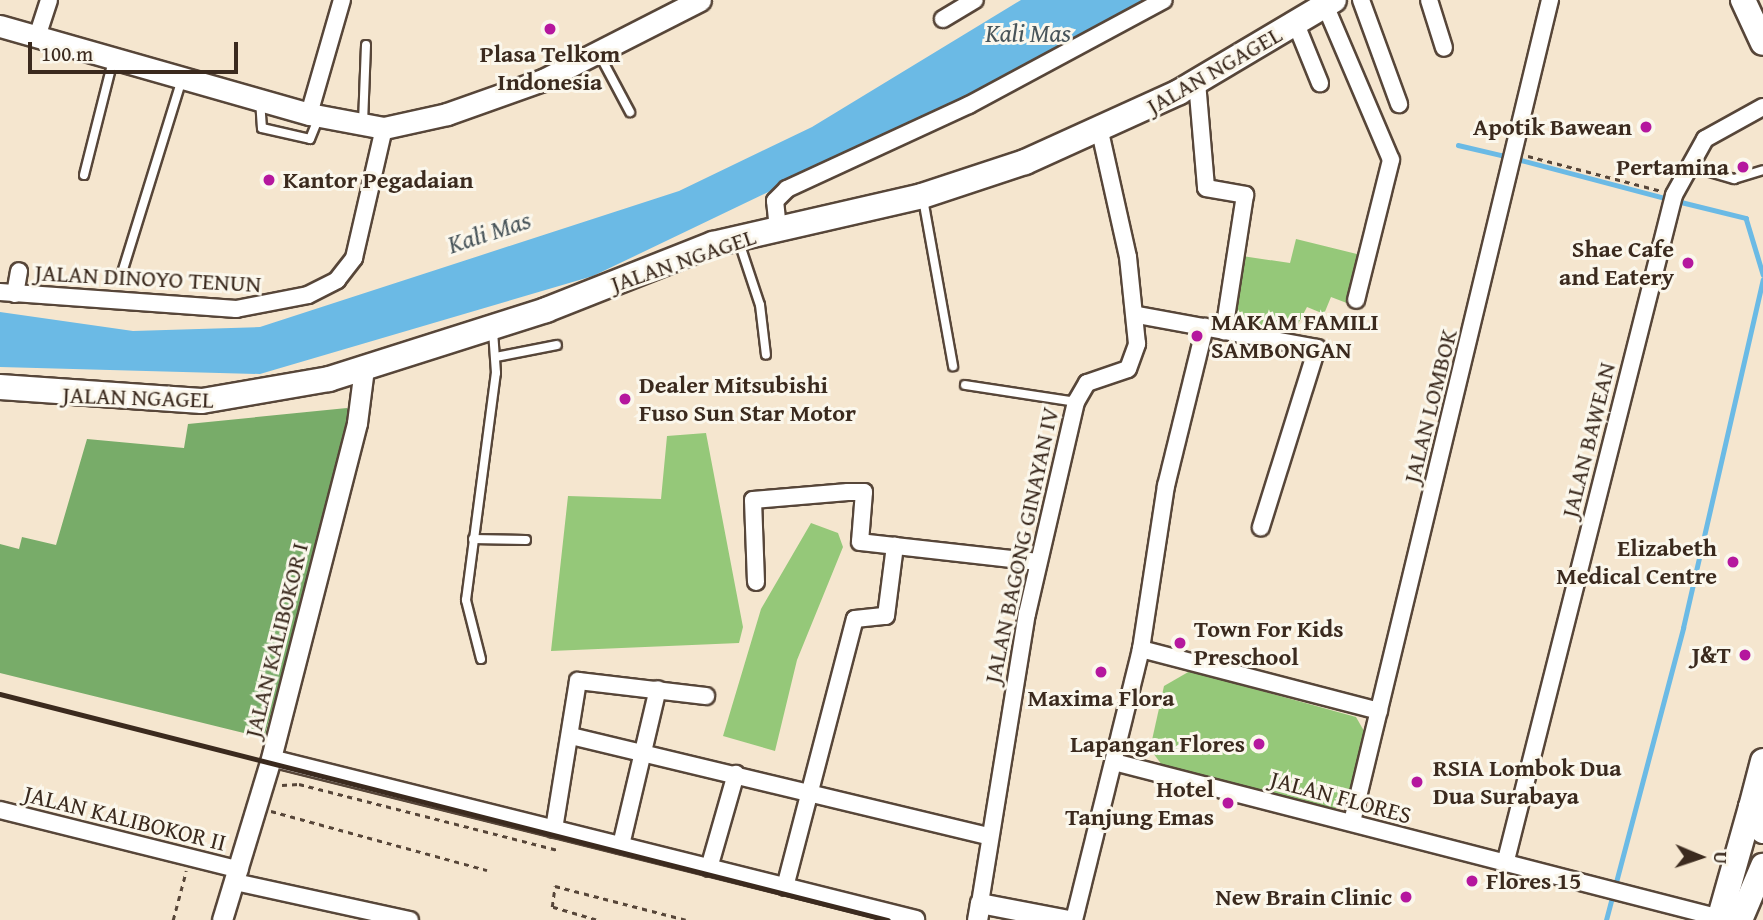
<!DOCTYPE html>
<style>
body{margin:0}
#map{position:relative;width:1763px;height:920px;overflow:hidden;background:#f5e6cf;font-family:"Gentium Book Plus",serif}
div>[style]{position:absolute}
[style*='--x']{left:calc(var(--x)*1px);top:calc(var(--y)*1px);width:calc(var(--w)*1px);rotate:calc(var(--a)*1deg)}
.green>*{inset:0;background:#95c879}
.forest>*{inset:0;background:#78ac69}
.water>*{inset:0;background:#6bbae5}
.stream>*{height:4.5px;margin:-2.25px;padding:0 2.25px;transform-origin:2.25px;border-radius:2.25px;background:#6bbae5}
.path>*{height:2.5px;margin-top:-1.25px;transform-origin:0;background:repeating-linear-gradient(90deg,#574639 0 5px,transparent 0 10px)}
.roads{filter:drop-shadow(2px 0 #574639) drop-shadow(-2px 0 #574639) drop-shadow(0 2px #574639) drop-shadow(0 -2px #574639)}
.service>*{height:8px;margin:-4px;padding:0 4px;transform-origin:4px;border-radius:4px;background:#fff}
.minor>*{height:16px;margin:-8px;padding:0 8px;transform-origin:8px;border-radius:8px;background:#fff}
.tertiary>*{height:19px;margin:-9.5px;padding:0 9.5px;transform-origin:9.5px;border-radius:9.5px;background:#fff}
.secondary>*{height:21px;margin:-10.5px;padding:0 10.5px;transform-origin:10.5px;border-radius:10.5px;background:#fff}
.primary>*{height:24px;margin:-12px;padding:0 12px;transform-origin:12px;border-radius:12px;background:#fff}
.trunk>*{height:24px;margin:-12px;padding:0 12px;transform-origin:12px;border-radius:12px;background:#fff}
.rail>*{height:4.5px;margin:-2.25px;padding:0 2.25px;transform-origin:2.25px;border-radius:2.25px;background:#3b2a1e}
.dots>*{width:19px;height:19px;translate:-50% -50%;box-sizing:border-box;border:4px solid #fbf7ec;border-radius:50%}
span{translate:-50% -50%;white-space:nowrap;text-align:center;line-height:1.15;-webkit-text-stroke:6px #fbf7ec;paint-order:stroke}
.poi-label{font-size:24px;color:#3b2a1e;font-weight:700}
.right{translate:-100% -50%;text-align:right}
.left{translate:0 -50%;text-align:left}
.street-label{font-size:24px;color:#3b2a1e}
.water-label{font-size:26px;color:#49555a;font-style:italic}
.north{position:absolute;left:1665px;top:822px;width:70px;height:70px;-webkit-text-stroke:5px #fbf7ec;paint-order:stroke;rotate:92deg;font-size:19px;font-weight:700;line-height:28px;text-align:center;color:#3b2a1e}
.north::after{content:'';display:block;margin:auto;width:24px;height:32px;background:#3b2a1e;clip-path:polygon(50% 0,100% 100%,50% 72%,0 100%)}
.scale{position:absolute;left:28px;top:42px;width:210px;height:32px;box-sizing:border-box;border:4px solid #3b2a1e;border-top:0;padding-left:9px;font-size:21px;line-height:24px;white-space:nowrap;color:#3b2a1e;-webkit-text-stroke:5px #fbf7ec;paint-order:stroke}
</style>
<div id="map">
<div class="green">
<div style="clip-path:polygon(1296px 239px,1365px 256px,1352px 305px,1331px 297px,1324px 314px,1307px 307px,1289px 341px,1229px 327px,1242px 256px,1290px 263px)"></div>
<div style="clip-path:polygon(706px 433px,743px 627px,739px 643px,551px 651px,568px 496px,661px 499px,667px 436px)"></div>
<div style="clip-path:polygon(811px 523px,838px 533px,843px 547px,797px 660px,775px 751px,723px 736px,761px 609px)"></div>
<div style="clip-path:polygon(1190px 671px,1356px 717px,1368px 738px,1354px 796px,1332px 810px,1165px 769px,1150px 749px,1164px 686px)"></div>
</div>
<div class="forest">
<div style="clip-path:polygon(347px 408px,353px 419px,264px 738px,0 673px,0 544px,19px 549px,22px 537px,56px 545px,87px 439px,184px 448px,188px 424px)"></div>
</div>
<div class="water">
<div style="clip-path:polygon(1021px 0,1152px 0,1069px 48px,593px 276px,260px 374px,0 367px,0 312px,133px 331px,260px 327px,679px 191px,812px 127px)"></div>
</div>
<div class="stream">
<div style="--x:1458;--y:145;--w:44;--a:13.1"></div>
<div style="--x:1521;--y:160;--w:145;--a:14.8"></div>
<div style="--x:1681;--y:202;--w:67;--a:13.8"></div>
<div style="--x:1746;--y:218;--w:59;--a:73.1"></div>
<div style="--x:1606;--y:920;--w:302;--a:-75.2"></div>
<div style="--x:1683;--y:628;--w:357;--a:-77.1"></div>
</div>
<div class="path">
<div style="--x:1528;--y:156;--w:138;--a:14.7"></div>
<div style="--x:282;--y:785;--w:17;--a:-3"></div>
<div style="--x:299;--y:784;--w:266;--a:14.3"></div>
<div style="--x:271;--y:811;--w:224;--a:15.3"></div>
<div style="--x:173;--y:920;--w:51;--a:-75.1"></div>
<div style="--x:596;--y:920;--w:46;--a:-163.5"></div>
<div style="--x:552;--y:907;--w:21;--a:-82"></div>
<div style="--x:555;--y:886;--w:135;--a:14.5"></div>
</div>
<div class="roads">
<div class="service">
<div style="--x:599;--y:54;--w:66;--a:61.9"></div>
<div style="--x:260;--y:100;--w:28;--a:86"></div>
<div style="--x:262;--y:128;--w:49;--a:12.9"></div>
<div style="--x:310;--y:139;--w:24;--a:-68"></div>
<div style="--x:363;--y:123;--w:78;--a:-87.8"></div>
<div style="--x:1689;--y:166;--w:47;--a:16.1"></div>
<div style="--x:1734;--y:179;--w:30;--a:-17"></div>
<div style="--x:84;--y:175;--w:119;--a:-75.8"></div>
<div style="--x:923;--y:199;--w:170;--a:79.8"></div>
<div style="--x:739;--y:242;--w:66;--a:71.6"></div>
<div style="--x:760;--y:305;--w:50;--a:83.2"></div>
<div style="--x:114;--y:279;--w:8;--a:-23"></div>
<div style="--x:121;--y:276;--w:206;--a:-72.8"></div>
<div style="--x:496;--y:357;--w:62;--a:-11.1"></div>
<div style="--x:965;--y:385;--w:112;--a:8.7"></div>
<div style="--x:473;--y:539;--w:53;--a:1.1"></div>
<div style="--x:481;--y:659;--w:61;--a:-104.3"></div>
<div style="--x:466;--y:600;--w:229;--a:-82.5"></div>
<div style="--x:496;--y:373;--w:42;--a:-94.1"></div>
</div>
<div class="minor">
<div style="--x:1361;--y:0;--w:111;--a:69.9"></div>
<div style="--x:1429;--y:0;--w:50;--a:72.6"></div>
<div style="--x:1325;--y:5;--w:168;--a:66.9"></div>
<div style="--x:1391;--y:160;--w:144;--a:104"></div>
<div style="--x:943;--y:19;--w:37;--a:-31"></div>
<div style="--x:1296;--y:24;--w:64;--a:67.9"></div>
<div style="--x:37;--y:37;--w:39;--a:-72"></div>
<div style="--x:1197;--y:82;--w:106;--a:85.1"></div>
<div style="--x:1206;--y:188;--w:40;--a:10"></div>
<div style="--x:1245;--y:195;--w:138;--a:98.8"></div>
<div style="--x:309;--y:114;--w:119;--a:-73.9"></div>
<div style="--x:778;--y:229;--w:28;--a:-96"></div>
<div style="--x:775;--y:201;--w:17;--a:-45"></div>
<div style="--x:787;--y:189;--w:200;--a:-24.8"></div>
<div style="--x:969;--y:105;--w:221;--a:-28.3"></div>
<div style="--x:0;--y:292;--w:237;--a:4.1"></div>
<div style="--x:236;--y:309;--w:73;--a:-11"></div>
<div style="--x:308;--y:295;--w:33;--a:-27"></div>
<div style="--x:337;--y:280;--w:28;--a:-52"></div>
<div style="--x:354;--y:258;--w:133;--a:-77"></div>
<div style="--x:15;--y:294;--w:23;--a:-80"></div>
<div style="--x:1138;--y:315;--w:182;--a:10.4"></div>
<div style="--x:1317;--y:348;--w:188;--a:107.4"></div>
<div style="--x:756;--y:582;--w:82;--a:-92.1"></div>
<div style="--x:753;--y:500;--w:95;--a:-4.8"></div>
<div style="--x:848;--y:492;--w:16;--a:0"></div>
<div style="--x:864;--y:492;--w:50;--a:94.6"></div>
<div style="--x:860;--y:542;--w:178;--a:6.4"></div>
<div style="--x:1141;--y:649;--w:246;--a:14.6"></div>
<div style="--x:571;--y:736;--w:429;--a:13.5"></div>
<div style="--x:271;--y:758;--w:665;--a:14.02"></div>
<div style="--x:1114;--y:762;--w:626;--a:14.44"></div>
<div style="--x:0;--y:810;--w:247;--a:14"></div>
<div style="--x:1352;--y:822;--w:846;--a:-76.46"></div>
<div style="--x:554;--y:829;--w:150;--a:-80.8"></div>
<div style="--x:578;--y:681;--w:129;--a:6.7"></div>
<div style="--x:621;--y:845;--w:160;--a:-76.7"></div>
<div style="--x:1505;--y:864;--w:690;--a:-75.82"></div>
<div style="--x:1674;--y:195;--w:64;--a:-61"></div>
<div style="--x:1705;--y:139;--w:66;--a:-28.9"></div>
<div style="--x:709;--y:868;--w:98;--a:-74"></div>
<div style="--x:235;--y:882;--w:179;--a:12.3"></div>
<div style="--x:785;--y:887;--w:277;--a:-75.4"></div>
<div style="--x:855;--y:619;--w:31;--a:-6"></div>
<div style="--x:886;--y:616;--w:71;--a:-82.7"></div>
<div style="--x:980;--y:903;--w:293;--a:-80.8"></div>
<div style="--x:1027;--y:614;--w:218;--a:-77"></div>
<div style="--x:1076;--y:402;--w:22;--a:-60"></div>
<div style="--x:1087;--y:383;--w:43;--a:-18.9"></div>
<div style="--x:1128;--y:369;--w:27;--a:-70"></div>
<div style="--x:1137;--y:344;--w:87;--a:-95.9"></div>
<div style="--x:1128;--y:257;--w:128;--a:-102.6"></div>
<div style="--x:1074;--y:920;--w:279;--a:-76.1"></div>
<div style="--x:1141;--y:649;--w:165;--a:-81.3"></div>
<div style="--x:1166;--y:486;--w:164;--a:-76.2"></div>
</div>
<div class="tertiary">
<div style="--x:222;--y:920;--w:165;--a:-73.1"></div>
<div style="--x:270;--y:762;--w:350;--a:-75.6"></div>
<div style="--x:357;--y:423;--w:55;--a:-82.7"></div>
<div style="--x:977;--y:920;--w:17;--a:-80"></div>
<div style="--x:980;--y:903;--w:90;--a:10.9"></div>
</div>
<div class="secondary">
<div style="--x:0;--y:26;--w:321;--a:15.9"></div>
<div style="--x:309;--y:114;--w:76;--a:10.6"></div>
<div style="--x:384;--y:128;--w:65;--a:-12.5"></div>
<div style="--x:447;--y:114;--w:102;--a:-19.5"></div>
<div style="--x:543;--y:80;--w:176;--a:-27"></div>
</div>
<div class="primary">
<div style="--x:1719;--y:920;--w:117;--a:-74.2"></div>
<div style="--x:1740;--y:920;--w:59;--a:-66.9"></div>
</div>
<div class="trunk">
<div style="--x:1743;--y:0;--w:47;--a:65.1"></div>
<div style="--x:0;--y:387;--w:202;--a:4"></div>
<div style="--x:202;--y:401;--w:129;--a:-9.8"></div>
<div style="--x:329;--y:379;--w:228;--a:-17.6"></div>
<div style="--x:546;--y:310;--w:180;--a:-21.6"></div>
<div style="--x:713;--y:244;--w:214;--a:-12.9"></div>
<div style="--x:922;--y:196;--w:108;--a:-18.3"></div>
<div style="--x:1025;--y:162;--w:169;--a:-24.4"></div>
<div style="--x:1179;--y:92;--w:180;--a:-30.7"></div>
<div style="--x:1763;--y:761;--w:48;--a:104.6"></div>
<div style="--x:1751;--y:807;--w:27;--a:63"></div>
</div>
</div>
<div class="rail">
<div style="--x:0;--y:694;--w:916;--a:14.28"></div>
</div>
<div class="dots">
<div style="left:550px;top:29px;background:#b5179e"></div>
<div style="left:1646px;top:127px;background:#b5179e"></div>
<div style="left:1743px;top:167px;background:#b5179e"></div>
<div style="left:269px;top:180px;background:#b5179e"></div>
<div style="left:1688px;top:263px;background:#b5179e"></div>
<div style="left:1197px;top:336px;background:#b5179e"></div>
<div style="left:625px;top:399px;background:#b5179e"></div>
<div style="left:1733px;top:562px;background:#b5179e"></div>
<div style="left:1180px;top:643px;background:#b5179e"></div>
<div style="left:1745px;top:655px;background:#b5179e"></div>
<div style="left:1101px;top:672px;background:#b5179e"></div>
<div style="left:1259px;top:744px;background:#b5179e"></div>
<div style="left:1417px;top:782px;background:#b5179e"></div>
<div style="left:1228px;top:803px;background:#b5179e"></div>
<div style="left:1472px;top:881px;background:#b5179e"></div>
<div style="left:1406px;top:897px;background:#b5179e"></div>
</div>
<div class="poi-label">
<span style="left:550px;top:68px">Plasa Telkom<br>Indonesia</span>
<span class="right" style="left:1632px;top:127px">Apotik Bawean</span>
<span class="right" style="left:1729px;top:167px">Pertamina</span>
<span class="left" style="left:283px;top:180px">Kantor Pegadaian</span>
<span class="right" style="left:1674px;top:263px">Shae Cafe<br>and Eatery</span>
<span class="left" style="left:1211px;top:336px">MAKAM FAMILI<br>SAMBONGAN</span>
<span class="left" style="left:639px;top:399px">Dealer Mitsubishi<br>Fuso Sun Star Motor</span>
<span class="right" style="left:1717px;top:562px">Elizabeth<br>Medical Centre</span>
<span class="left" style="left:1194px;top:643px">Town For Kids<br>Preschool</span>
<span class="right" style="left:1731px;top:655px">J&amp;T</span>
<span style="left:1101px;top:698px">Maxima Flora</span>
<span class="right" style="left:1245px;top:744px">Lapangan Flores</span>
<span class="left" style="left:1433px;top:782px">RSIA Lombok Dua<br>Dua Surabaya</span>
<span class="right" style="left:1214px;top:803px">Hotel<br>Tanjung Emas</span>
<span class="left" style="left:1486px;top:881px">Flores 15</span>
<span class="right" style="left:1392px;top:897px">New Brain Clinic</span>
</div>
<div class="street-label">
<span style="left:1214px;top:70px;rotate:-30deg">JALAN NGAGEL</span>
<span style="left:683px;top:260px;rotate:-19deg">JALAN NGAGEL</span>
<span style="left:148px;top:278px;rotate:3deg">JALAN DINOYO TENUN</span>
<span style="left:138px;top:397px;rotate:2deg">JALAN NGAGEL</span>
<span style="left:1430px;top:406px;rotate:-76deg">JALAN LOMBOK</span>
<span style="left:1588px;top:440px;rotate:-76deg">JALAN BAWEAN</span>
<span style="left:1021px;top:545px;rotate:-78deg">JALAN BAGONG GINAYAN IV</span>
<span style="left:276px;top:640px;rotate:-76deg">JALAN KALIBOKOR I</span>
<span style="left:1341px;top:797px;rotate:15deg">JALAN FLORES</span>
<span style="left:125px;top:818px;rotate:14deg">JALAN KALIBOKOR II</span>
</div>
<div class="water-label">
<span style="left:1028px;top:33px">Kali Mas</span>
<span style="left:489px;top:232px;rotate:-18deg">Kali Mas</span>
</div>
<div class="north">U</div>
<div class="scale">100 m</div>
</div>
